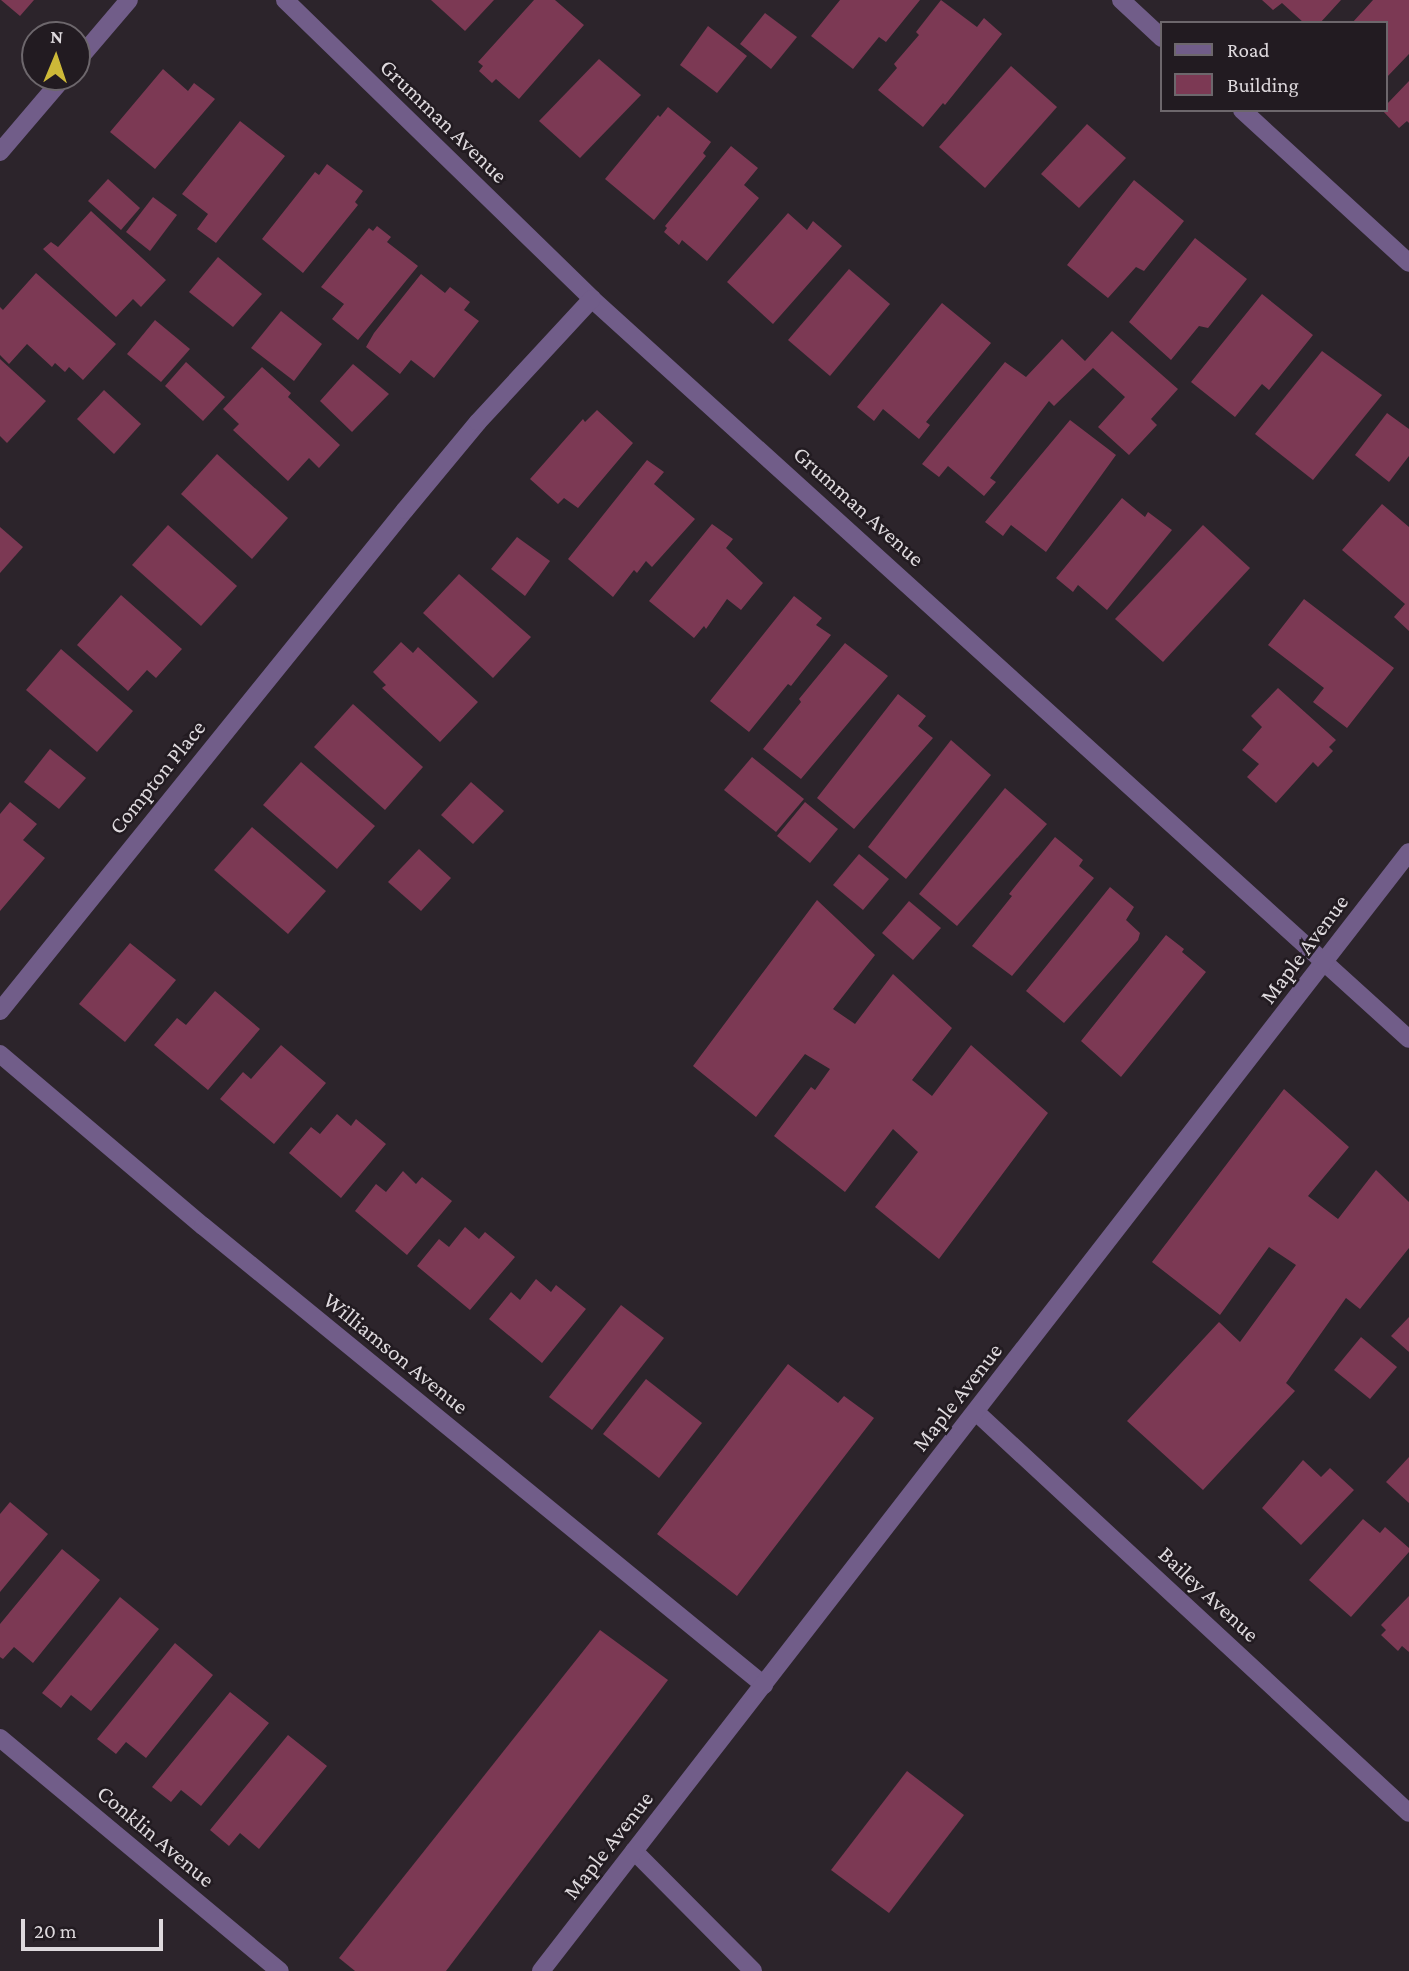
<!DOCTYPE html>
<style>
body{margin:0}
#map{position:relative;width:1409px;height:1971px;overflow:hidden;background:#2c242b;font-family:"Crimson Pro",serif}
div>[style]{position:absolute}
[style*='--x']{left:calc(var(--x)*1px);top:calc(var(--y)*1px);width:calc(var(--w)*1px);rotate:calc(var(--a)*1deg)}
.building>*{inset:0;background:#7c3954}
.minor>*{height:18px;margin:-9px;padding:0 9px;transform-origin:9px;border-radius:9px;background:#715d89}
.tertiary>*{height:18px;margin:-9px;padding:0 9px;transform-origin:9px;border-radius:9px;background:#715d89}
span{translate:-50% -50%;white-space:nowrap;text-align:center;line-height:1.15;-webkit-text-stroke:5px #221b21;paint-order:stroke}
.street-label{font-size:23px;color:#ded9dd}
.legend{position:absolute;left:1160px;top:21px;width:228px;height:91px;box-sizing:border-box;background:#221b21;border:2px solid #6d676c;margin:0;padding:9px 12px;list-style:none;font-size:21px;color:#ded9dd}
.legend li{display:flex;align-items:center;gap:14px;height:35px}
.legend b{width:35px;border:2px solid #6d676c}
.north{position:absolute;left:21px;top:21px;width:70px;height:70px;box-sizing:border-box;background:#221b21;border:2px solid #6d676c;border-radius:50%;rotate:2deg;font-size:19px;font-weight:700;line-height:28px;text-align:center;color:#ded9dd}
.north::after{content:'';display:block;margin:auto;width:24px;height:32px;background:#cdb938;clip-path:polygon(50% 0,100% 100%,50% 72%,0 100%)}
.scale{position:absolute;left:21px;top:1919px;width:142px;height:32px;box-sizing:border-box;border:4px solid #ded9dd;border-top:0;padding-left:9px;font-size:21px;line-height:24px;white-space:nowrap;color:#ded9dd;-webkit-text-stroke:5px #221b21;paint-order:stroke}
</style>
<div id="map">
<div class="building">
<div style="clip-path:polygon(1px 0,34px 0,20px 16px)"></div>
<div style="clip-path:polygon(431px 0,494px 0,465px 31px)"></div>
<div style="clip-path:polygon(534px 0,555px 0,584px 25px,519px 99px,496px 79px,492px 83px,479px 71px,483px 66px,478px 62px)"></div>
<div style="clip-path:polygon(840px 0,920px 0,886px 42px,879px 37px,853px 69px,811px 36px)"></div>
<div style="clip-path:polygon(941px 0,977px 27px,984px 18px,1002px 34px,945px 105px,943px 103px,923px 127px,878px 90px,897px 68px,894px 64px,919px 35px,916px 32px)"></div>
<div style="clip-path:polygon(1262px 0,1341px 0,1320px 23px,1304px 23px,1282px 3px,1273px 10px)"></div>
<div style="clip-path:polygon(1373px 0,1409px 0,1409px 54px,1386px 78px,1386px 23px,1352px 23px)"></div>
<div style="clip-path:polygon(765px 13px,797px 37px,771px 69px,740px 44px)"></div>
<div style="clip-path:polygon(708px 26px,747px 56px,717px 93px,680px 65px)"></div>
<div style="clip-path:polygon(599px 59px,641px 95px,580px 158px,539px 121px)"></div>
<div style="clip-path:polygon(1011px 66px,1057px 107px,985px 188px,939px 147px)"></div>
<div style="clip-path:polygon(163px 69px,188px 91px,194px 83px,215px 99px,155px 169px,110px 132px)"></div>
<div style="clip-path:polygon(1409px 81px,1409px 123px,1407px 121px,1399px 128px,1382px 110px,1386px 110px,1386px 105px)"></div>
<div style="clip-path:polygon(668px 107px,711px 142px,703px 153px,706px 156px,654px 220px,605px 179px,658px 115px,660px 117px)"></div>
<div style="clip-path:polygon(240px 121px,285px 156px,216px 243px,197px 229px,208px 214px,182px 194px)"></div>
<div style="clip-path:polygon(1087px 124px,1126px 158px,1079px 208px,1041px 174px)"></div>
<div style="clip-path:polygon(731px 146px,758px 168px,744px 185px,759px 198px,707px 261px,682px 240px,679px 245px,664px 232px,667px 228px,665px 226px)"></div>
<div style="clip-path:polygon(327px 164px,363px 191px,355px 202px,358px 205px,303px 273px,262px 239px,315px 172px,319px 175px)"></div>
<div style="clip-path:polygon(108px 179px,140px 208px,121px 230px,88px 201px)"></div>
<div style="clip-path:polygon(1134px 180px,1184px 221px,1144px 271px,1136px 267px,1108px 298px,1067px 265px)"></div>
<div style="clip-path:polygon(153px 197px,177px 215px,150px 251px,126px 232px)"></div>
<div style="clip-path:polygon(91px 211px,166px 280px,141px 307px,133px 299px,116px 317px,43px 249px,51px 242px,58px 247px)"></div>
<div style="clip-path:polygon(788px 213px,807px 230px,813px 221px,842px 246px,773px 324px,727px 282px)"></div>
<div style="clip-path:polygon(377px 226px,391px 237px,387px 242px,418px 266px,358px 340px,332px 319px,344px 304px,321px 287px,369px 228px,373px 231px)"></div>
<div style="clip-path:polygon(1195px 238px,1247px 279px,1208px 328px,1199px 326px,1171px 360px,1129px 322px)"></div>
<div style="clip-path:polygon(218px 257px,262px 294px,233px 327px,189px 292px)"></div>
<div style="clip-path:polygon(849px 269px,890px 304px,830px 376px,788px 340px)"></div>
<div style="clip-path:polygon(36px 273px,116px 344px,83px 380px,69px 367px,65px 372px,55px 363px,52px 367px,27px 344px,9px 364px,0 355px,0 307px,3px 310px)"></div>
<div style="clip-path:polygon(421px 274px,445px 293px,450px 287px,470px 302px,464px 310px,479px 321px,434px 378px,411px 360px,400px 374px,366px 347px,374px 333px)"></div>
<div style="clip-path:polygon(1262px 294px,1313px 335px,1269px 390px,1262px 384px,1235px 417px,1191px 382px)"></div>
<div style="clip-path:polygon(942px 303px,991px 343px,926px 422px,930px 425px,919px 439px,883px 409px,874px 421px,857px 407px)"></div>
<div style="clip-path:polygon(281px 311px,322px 344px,294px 381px,251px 348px)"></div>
<div style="clip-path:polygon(155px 320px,190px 349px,161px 382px,127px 354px)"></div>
<div style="clip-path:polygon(1112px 331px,1178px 389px,1151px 419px,1157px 425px,1129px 455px,1098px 427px,1125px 397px,1093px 368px,1054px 406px,1049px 401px,990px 478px,996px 482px,984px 496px,948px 466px,939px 477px,922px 464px,1005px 362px,1026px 377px,1062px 339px,1085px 361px)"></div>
<div style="clip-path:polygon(1322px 351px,1382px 395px,1313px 480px,1255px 434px)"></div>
<div style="clip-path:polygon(0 359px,46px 401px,7px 443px,0 436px)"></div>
<div style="clip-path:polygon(186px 362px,225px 397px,203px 421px,165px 386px)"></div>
<div style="clip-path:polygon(353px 364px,389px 394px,352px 432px,320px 401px)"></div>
<div style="clip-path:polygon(262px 367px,291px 393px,288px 397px,340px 445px,319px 468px,309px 458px,288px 481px,233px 430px,239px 424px,223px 409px)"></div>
<div style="clip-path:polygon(104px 390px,141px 424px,114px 454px,77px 419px)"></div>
<div style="clip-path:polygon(597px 410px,633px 443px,578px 508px,564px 498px,558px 504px,530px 479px,583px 419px,585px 422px)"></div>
<div style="clip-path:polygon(1387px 413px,1409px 429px,1409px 456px,1389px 482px,1355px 455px)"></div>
<div style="clip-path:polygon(1070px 420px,1116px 455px,1046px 552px,1011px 525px,1003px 536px,985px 522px)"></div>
<div style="clip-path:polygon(217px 454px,288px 518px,252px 559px,181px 494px)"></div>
<div style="clip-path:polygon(647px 460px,664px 472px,654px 484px,695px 519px,652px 567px,646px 561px,637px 573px,634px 570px,613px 597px,568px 559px)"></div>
<div style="clip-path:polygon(1122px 498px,1145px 517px,1148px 512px,1172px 530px,1107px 610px,1078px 585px,1073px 592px,1056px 578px)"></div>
<div style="clip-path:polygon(1382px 504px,1409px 527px,1409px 631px,1394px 617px,1405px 604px,1342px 550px)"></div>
<div style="clip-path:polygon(712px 524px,733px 539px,726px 548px,763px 583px,741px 610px,727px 599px,706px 629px,704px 626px,694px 638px,649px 601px)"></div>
<div style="clip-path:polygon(168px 525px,237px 586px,201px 626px,132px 565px)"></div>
<div style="clip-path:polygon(1203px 525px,1250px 568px,1163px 662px,1115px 619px)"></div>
<div style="clip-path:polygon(0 527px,23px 547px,0 573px)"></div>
<div style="clip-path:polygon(517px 537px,550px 561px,525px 596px,491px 569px)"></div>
<div style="clip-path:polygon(459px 574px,531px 637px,493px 678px,423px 613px)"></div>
<div style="clip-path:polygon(121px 595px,182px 649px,156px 678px,147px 670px,128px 691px,77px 645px)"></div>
<div style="clip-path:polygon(794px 596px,822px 618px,816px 625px,831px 635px,791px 686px,788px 684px,749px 732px,710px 701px)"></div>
<div style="clip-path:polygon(1304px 599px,1394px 668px,1347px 728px,1313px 702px,1324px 688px,1268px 645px)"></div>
<div style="clip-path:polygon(401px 642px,413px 653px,418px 647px,478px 702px,440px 742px,382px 688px,386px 685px,373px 672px)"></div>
<div style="clip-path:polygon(845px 643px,888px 676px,801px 779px,763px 749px,801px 702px,799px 699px)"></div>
<div style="clip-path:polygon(61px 649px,133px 711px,97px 752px,26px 690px)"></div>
<div style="clip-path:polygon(1278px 688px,1336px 740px,1329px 747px,1333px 751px,1318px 767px,1313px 762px,1276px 803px,1247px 777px,1259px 764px,1242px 750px,1262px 727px,1251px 716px)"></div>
<div style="clip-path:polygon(898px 694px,926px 716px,918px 726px,933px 738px,854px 829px,817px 798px)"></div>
<div style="clip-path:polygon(353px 704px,423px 767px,385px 810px,314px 747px)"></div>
<div style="clip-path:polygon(951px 740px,991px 775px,906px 879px,868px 847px)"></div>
<div style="clip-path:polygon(50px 749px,86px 778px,59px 809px,24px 782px)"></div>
<div style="clip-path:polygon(752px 757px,804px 799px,776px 832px,724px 790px)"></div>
<div style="clip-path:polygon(301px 762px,375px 826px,337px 869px,263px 805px)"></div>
<div style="clip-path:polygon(471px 782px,504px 811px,473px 844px,441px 815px)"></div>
<div style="clip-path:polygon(1005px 788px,1047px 824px,957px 926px,919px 894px)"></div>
<div style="clip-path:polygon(10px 802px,37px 824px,23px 840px,45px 858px,0 911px,0 814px)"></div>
<div style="clip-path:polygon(805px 802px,838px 829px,810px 863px,777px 836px)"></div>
<div style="clip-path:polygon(252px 827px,326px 891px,288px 934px,214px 870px)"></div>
<div style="clip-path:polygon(1055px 837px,1083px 860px,1079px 866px,1094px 878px,1012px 976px,972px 946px,1012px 896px,1009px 894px)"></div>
<div style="clip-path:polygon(419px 849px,451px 878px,421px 911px,388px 882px)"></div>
<div style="clip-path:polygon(859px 854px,889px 879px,863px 910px,833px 885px)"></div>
<div style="clip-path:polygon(1110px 887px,1134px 907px,1126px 920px,1140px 933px,1138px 940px,1064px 1023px,1026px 991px)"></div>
<div style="clip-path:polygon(817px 900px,875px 955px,833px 1009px,855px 1024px,893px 974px,952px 1028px,912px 1080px,932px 1096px,971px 1045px,1048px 1113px,939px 1259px,875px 1207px,918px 1152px,893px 1129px,845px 1192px,774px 1136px,811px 1087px,815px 1090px,830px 1069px,805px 1054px,756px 1117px,693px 1066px)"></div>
<div style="clip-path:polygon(909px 901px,941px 928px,913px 960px,882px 933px)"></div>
<div style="clip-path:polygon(1166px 935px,1184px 949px,1182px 952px,1206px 972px,1121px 1077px,1081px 1041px)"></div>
<div style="clip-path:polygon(130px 943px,176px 980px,125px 1042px,79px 1004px)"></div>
<div style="clip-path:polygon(215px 991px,260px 1029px,208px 1090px,154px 1045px,177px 1018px,186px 1025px)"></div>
<div style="clip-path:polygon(281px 1045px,326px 1083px,274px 1144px,220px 1099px,243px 1072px,251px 1079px)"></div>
<div style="clip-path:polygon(1284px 1089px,1349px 1147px,1308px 1196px,1338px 1219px,1376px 1170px,1409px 1202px,1409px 1248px,1360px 1309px,1346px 1298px,1286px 1383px,1295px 1391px,1203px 1490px,1127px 1421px,1219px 1322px,1240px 1342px,1296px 1265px,1269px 1247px,1220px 1315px,1152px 1262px)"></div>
<div style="clip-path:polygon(337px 1114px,351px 1126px,356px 1119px,386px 1144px,341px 1198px,289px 1153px,311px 1127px,320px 1134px)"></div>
<div style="clip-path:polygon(403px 1171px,416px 1184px,422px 1177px,452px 1201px,407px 1255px,355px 1211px,376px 1184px,386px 1192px)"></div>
<div style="clip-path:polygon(465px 1227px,479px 1239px,485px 1232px,515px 1257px,470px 1310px,417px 1266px,439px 1239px,449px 1247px)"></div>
<div style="clip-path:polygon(536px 1279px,551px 1292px,556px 1285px,586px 1309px,542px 1363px,489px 1319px,511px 1292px,520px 1300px)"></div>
<div style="clip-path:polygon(621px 1305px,664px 1338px,592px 1430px,549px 1397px)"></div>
<div style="clip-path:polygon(1409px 1317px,1409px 1352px,1391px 1336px)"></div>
<div style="clip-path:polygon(1361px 1337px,1397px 1367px,1370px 1399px,1334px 1370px)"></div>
<div style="clip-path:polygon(788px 1364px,838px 1403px,844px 1396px,874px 1418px,737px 1596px,657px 1534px)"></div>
<div style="clip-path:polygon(646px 1379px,702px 1423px,659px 1478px,603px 1434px)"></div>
<div style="clip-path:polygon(1409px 1457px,1409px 1503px,1386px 1482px)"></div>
<div style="clip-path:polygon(1303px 1460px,1321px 1477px,1330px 1468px,1354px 1490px,1301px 1545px,1262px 1508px)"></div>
<div style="clip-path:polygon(10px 1502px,48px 1534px,0 1592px,0 1514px)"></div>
<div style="clip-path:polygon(1363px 1519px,1380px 1533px,1385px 1527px,1409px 1548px,1409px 1552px,1351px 1617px,1309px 1580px)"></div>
<div style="clip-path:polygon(62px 1549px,100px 1580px,33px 1663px,14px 1647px,3px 1659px,0 1657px,0 1624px)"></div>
<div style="clip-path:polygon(1409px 1596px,1409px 1652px,1402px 1646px,1398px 1651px,1381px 1635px,1386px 1630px,1381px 1625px)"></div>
<div style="clip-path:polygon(120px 1597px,159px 1629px,91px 1711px,71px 1695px,61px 1708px,42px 1693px)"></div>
<div style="clip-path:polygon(600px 1630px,668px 1680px,446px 1971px,355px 1971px,339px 1958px)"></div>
<div style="clip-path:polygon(175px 1643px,213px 1675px,146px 1758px,126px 1742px,116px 1754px,97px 1739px)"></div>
<div style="clip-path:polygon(230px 1692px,269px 1723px,201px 1806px,181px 1790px,171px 1802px,152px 1787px)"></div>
<div style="clip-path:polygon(288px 1735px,327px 1766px,259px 1849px,240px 1833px,229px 1846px,210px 1830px)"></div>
<div style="clip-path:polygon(907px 1771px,964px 1815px,889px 1913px,831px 1870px)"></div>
</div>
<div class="minor">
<div style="--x:285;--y:0;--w:429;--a:44.2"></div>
<div style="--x:592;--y:299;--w:1102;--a:42.17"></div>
<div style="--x:1121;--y:0;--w:56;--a:42.8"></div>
<div style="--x:77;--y:61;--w:80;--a:-49.6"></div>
<div style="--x:1242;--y:110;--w:226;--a:42.5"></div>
<div style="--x:0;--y:152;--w:99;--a:-49.5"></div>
<div style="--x:0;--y:1011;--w:644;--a:-51.05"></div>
<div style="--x:405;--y:510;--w:114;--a:-50.3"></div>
<div style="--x:478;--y:422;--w:168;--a:-47.2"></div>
<div style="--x:0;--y:1054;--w:266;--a:40.3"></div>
<div style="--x:203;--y:1226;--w:725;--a:39.29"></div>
<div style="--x:976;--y:1412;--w:590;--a:42.8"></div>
<div style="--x:0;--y:1738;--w:364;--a:39.8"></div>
<div style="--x:634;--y:1851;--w:169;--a:45.2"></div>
</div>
<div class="tertiary">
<div style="--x:541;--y:1971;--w:1416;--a:-52.2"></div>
</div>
<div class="street-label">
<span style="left:444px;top:121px;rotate:44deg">Grumman Avenue</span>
<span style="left:859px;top:506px;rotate:42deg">Grumman Avenue</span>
<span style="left:157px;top:777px;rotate:-51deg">Compton Place</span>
<span style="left:1304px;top:949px;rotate:-53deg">Maple Avenue</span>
<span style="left:396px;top:1353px;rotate:39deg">Williamson Avenue</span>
<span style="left:957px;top:1397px;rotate:-52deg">Maple Avenue</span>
<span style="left:1209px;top:1594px;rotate:43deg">Bailey Avenue</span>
<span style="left:156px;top:1836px;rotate:40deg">Conklin Avenue</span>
<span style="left:608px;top:1845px;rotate:-52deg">Maple Avenue</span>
</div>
<ul class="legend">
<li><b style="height:9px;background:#715d89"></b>Road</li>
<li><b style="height:19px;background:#7c3954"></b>Building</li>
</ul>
<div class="north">N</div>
<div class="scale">20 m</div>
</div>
